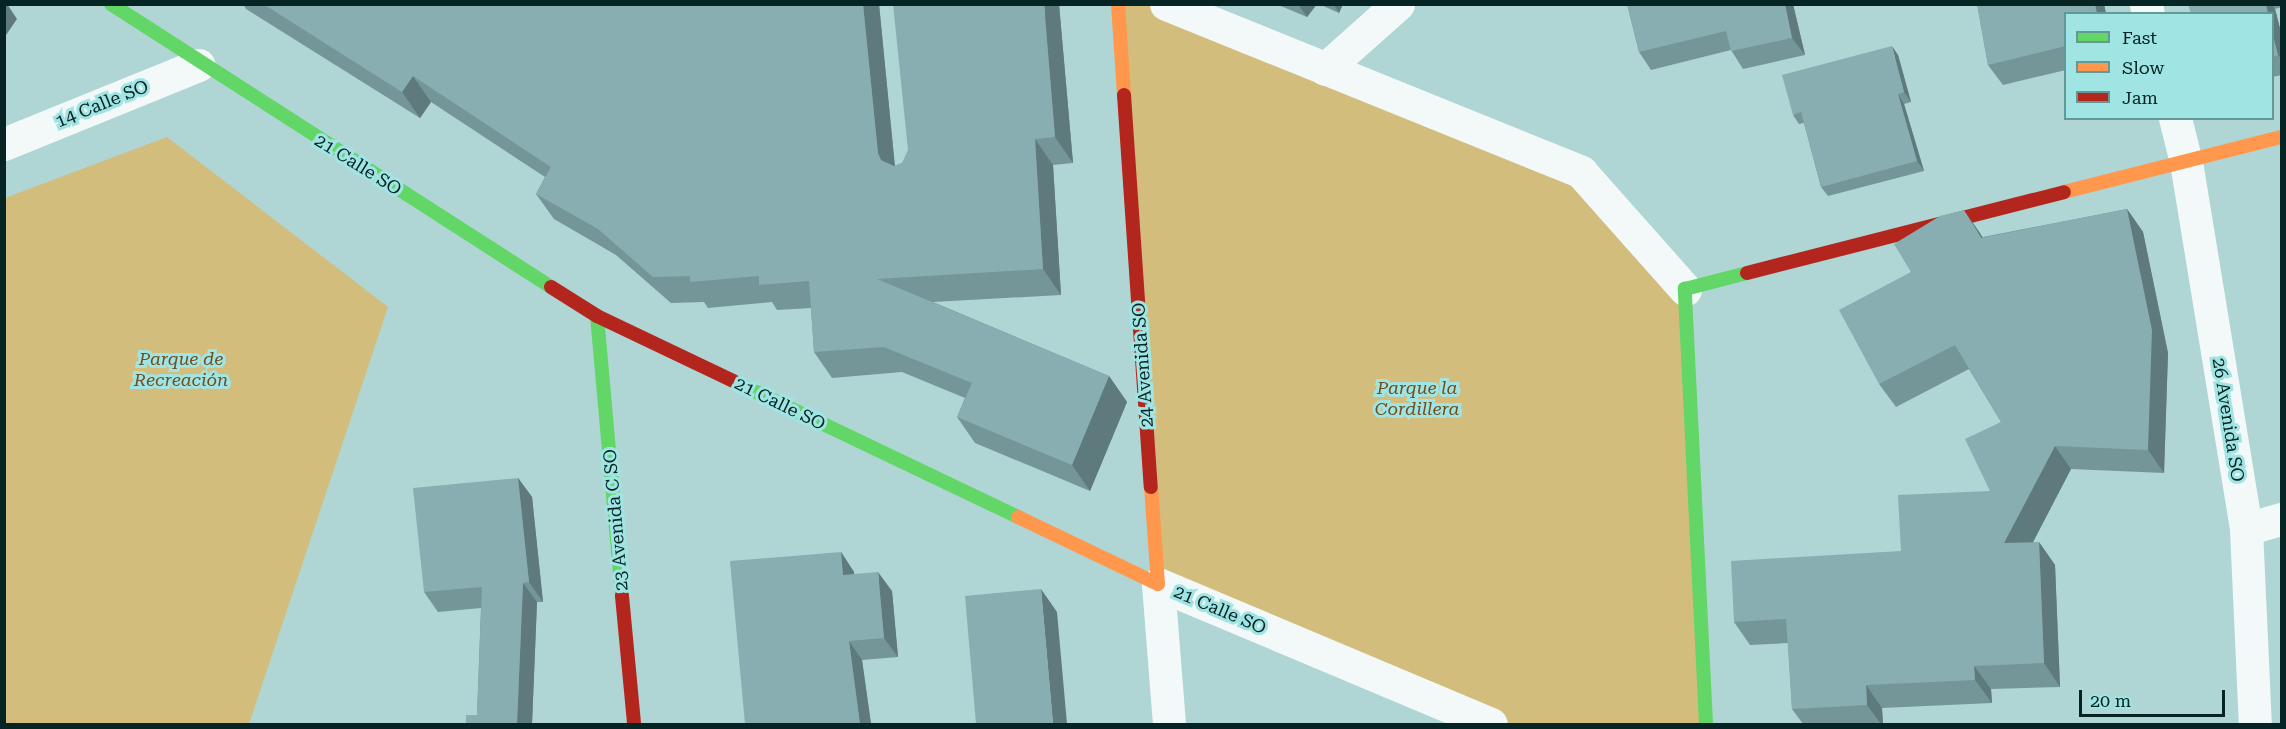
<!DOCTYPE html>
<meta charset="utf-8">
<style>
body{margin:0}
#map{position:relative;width:2286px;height:729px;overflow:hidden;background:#afd6d4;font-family:"Roboto Serif",serif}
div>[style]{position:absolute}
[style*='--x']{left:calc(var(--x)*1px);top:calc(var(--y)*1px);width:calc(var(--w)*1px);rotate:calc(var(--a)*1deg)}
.green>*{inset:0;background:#d3bd7d}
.street>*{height:33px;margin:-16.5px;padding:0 16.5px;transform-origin:16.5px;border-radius:16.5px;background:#f3f9f9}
.fast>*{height:14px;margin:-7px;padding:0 7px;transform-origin:7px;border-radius:7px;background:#63d668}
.slow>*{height:14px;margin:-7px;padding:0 7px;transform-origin:7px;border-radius:7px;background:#ff974d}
.jam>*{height:14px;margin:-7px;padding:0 7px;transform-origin:7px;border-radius:7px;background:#b3261e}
.wall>*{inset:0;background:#759698}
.shaded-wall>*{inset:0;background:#5f7a7c}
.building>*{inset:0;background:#88aeb1}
span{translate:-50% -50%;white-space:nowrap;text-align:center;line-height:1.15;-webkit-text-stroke:6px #a0e5e3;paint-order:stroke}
.street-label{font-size:18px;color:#062423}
.park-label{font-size:18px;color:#704e1e;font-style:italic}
.frame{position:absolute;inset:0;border:6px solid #062423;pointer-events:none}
.legend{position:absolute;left:2064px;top:12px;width:210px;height:108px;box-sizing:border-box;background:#a0e5e3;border:2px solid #629896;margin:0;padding:8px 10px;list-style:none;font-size:18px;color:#062423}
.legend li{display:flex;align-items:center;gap:12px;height:30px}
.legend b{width:30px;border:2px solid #629896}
.scale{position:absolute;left:2079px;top:690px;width:146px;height:27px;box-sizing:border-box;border:3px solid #062423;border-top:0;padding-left:8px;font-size:18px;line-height:21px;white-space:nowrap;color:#062423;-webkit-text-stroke:4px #a0e5e3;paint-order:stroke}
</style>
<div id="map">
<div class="green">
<div style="clip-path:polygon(1118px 5px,1163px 5px,1581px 172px,1685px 289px,1706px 724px,1491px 724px,1158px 584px)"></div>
<div style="clip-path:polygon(167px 137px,388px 307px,249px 724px,5px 724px,5px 198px)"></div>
</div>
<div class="street">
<div style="--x:1166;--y:4;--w:448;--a:22"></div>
<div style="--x:1581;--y:172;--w:157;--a:48.4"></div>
<div style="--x:2146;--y:4;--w:10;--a:79"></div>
<div style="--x:1325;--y:69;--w:98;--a:-41.7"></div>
<div style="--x:2175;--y:118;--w:45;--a:76"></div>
<div style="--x:2186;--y:162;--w:372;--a:80.7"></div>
<div style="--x:2246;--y:529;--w:195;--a:87.4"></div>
<div style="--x:4;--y:144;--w:210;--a:-22.1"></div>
<div style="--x:2246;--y:529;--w:37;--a:-16"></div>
<div style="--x:1169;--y:724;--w:140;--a:-94.5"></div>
<div style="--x:1158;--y:584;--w:361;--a:22.8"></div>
</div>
<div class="fast">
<div style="--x:111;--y:4;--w:523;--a:32.75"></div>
<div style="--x:597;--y:316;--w:281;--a:84.9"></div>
<div style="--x:733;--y:381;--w:316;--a:25.5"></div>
<div style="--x:1706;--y:724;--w:436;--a:-92.8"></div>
<div style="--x:1685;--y:289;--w:64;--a:-14.5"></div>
</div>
<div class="slow">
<div style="--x:1118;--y:4;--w:91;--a:86.2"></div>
<div style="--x:2064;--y:192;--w:225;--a:-14.2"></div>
<div style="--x:1018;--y:517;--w:155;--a:25.6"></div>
<div style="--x:1158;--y:584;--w:97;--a:-94.1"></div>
</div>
<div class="jam">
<div style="--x:1124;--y:95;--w:393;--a:86.1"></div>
<div style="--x:1747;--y:273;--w:327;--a:-14.3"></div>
<div style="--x:551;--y:287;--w:54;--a:32.2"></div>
<div style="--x:597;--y:316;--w:151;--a:25.5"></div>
<div style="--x:622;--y:596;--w:129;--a:84.6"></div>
</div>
<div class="wall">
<div style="clip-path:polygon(243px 4px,879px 4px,895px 166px,902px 163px,1059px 4px,1073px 163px,1053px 165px,1061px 295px,933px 302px,1109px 376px,1127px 402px,1090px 491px,975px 443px,957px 417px,965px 398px,902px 372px,832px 378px,814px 352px,811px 308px,777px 310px,772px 302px,708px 308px,704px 302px,671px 303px,616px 255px,554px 219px,536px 194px,545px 177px,431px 102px,420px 118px,246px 9px)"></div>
<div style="clip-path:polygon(1276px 4px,1317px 4px,1307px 17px)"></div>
<div style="clip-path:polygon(1319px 4px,1343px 4px,1339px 13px)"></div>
<div style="clip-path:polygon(1627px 4px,1793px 4px,1805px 55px,1743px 69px,1731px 50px,1651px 70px,1639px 52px)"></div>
<div style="clip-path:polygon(1977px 4px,2104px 4px,2106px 14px,2066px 14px,2066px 70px,2003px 85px,1988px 65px)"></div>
<div style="clip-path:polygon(2188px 4px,2282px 4px,2282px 7px,2275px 9px,2282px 36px,2282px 75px,2272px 77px,2272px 14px)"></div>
<div style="clip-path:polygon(1898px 55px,1911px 102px,1904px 104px,1924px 171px,1828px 196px,1821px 187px,1804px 123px,1799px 124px,1793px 115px)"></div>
<div style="clip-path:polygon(2127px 209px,2143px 232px,2168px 353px,2164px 473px,2071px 469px,2033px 542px,2039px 542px,2055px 565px,2060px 687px,1991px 689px,1992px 703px,1882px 708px,1883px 724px,1803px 724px,1792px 709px,1788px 643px,1750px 645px,1734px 622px,1901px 551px,1990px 491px,2001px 422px,1969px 369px,1896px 407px,1879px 384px,1983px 237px)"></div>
<div style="clip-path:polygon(518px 478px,532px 497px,543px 602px,537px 602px,532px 724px,466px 724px,477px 715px,481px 608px,438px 612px,424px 592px)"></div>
<div style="clip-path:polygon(841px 552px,854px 572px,854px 574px,892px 591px,898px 657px,862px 660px,871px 724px,745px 724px)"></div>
</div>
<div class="shaded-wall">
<div style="clip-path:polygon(4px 4px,7px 4px,17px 19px,4px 38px)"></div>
<div style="clip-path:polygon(863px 4px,879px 4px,896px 179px,881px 160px,878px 153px)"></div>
<div style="clip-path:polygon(1044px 4px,1059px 4px,1073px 163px,1055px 137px)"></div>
<div style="clip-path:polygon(1298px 4px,1317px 4px,1307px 17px)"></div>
<div style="clip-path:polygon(1333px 4px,1343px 4px,1339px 13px)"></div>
<div style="clip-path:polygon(1785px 4px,1793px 4px,1805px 55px,1792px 38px)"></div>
<div style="clip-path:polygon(2095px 4px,2104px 4px,2106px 14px,2097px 14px)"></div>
<div style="clip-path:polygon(2266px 4px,2272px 4px,2275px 9px,2282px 36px,2282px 60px,2278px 55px,2272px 32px,2272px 14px,2268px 14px)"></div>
<div style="clip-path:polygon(1892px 46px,1898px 55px,1911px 102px,1904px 92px)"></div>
<div style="clip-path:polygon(413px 76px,431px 102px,420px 118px,402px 92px)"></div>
<div style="clip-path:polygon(1898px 94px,1904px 104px,1924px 171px,1917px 161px)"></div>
<div style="clip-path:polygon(1035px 139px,1053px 165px,1061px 295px,1043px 269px)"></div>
<div style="clip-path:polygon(2127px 209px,2143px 232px,2168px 353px,2164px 473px,2148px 450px)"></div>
<div style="clip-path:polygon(1964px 210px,1980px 233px,1997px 261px,1981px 238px)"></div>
<div style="clip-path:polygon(1109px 376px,1127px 402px,1090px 491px,1072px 465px)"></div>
<div style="clip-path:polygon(2055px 446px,2071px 469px,2020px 567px,2004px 543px)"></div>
<div style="clip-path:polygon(518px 478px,532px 497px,543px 602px,529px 582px)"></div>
<div style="clip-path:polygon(2039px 542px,2055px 565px,2060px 687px,2044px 663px)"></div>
<div style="clip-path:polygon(841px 552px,854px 572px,856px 594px,843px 575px)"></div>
<div style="clip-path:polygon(878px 572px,892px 591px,898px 657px,884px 638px)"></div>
<div style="clip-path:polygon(523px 583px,537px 602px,532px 724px,517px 724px)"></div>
<div style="clip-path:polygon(1041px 589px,1057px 612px,1067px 724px,1053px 724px)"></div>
<div style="clip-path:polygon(849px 641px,862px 660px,871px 724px,860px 724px)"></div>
<div style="clip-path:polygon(1974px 666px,1991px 689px,1992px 703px,1975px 680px)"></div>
<div style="clip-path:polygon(1866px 685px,1882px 708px,1883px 724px,1881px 724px,1867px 705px)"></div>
</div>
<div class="building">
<div style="clip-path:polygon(263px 4px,863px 4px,878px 153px,881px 160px,894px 166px,902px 163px,908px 150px,893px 4px,1044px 4px,1055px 137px,1035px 139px,1043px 269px,877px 279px,1109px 376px,1072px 465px,957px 417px,972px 383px,884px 347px,814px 352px,809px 281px,759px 285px,759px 276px,690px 282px,690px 276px,653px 277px,598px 229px,536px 194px,551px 167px,413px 76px,402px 92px)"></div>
<div style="clip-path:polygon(1627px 4px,1785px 4px,1792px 38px,1731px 51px,1726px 31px,1639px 52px)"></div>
<div style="clip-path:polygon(1977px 4px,2095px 4px,2097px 14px,2066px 14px,2066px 46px,1988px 65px)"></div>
<div style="clip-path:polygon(2188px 4px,2266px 4px,2268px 14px,2191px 14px)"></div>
<div style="clip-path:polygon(2272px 32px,2278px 55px,2272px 57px)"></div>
<div style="clip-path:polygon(1892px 46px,1904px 92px,1898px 94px,1917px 161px,1821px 187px,1801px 112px,1793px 115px,1782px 75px)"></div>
<div style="clip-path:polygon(2127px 209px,2152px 330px,2148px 450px,2055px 446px,2004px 543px,2039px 542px,2044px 663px,1974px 666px,1975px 680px,1866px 685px,1867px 705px,1792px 709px,1786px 619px,1734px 622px,1731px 561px,1901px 551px,1898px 495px,1990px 491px,1965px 439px,2001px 422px,1955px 345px,1879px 384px,1839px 310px,1911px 272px,1894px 244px,1940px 216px,1964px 210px,1981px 238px)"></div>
<div style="clip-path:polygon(518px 478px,529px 582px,523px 583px,517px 724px,466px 724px,466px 715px,477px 715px,482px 587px,424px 592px,413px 488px)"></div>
<div style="clip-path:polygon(841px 552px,843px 575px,878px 572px,884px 638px,849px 641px,860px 724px,745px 724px,730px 561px)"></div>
<div style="clip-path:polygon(1041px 589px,1053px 724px,976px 724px,965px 596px)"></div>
</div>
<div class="street-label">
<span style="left:102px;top:104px;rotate:-22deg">14 Calle SO</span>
<span style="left:358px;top:165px;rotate:32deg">21 Calle SO</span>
<span style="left:1143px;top:365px;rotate:-94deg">24 Avenida SO</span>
<span style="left:780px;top:404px;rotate:26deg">21 Calle SO</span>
<span style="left:2228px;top:420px;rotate:81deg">26 Avenida SO</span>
<span style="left:616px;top:520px;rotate:-95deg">23 Avenida C SO</span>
<span style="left:1220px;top:610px;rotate:23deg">21 Calle SO</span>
</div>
<div class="park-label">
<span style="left:181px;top:370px">Parque de<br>Recreación</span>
<span style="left:1417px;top:399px">Parque la<br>Cordillera</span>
</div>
<div class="frame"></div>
<ul class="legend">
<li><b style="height:8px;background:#63d668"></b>Fast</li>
<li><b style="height:8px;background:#ff974d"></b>Slow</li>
<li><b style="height:8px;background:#b3261e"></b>Jam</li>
</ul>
<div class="scale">20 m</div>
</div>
